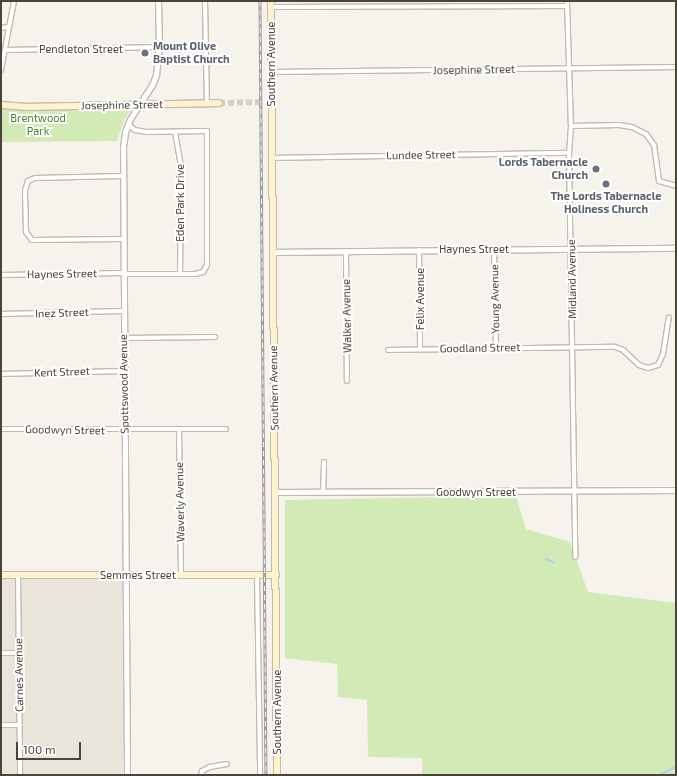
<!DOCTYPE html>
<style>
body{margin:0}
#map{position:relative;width:677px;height:776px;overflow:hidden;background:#f6f3ec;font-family:"Exo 2",sans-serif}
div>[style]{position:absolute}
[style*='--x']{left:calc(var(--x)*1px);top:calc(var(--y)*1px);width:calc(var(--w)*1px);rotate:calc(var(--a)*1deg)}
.residential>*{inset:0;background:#eae5da}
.green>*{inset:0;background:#d2eab5}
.stream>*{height:1.5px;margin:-0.75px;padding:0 0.75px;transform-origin:0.75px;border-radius:0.75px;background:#a9d4f2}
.secondary-tunnel>*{height:6px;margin-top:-3px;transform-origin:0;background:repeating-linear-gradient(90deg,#d4d0c8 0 6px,transparent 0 9px)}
.roads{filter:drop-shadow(1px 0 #c2bbae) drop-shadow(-1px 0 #c2bbae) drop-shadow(0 1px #c2bbae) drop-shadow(0 -1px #c2bbae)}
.minor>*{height:4px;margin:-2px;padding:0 2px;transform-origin:2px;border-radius:2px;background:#fff}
.tertiary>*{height:5px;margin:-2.5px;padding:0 2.5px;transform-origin:2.5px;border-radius:2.5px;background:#fff}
.secondary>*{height:6px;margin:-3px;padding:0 3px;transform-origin:3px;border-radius:3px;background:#fff3cd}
.rail>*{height:3px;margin-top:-1.5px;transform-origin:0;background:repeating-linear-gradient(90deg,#fff 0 4.5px,#9a9a9a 0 9px);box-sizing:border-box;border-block:1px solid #9a9a9a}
.dots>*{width:11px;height:11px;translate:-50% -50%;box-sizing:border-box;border:2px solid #fff;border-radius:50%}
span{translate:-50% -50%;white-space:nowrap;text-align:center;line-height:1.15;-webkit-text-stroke:4px #fff;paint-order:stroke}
.worship-label{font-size:11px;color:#5b616d;font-weight:700}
.left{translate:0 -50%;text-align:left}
.right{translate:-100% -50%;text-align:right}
.street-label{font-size:11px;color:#4b4439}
.park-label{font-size:11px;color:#4a7f2a}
.frame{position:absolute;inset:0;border:2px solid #4b4439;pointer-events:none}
.scale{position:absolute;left:16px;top:742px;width:65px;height:18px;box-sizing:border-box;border:2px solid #4b4439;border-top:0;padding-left:5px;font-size:12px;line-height:14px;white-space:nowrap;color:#4b4439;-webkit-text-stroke:3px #fff;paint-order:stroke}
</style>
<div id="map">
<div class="residential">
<div style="clip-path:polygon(1px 579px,123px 579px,123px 775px,1px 775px)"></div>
</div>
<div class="green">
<div style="clip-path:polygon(132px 108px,124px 120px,117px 141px,1px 142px,1px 109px)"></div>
<div style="clip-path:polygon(516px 496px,526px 529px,570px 542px,588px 592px,676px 603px,676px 775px,422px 775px,422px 758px,368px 757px,367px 700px,338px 697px,337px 664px,285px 658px,285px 500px)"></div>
</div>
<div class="stream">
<div style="--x:546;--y:559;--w:8;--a:23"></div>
<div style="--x:660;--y:775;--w:18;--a:-27"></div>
</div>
<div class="secondary-tunnel">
<div style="--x:219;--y:103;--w:44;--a:-1.3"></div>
</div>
<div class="roads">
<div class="minor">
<div style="--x:205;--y:1;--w:102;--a:88.9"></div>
<div style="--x:567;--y:1;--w:125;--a:88.2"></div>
<div style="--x:571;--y:126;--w:27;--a:94"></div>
<div style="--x:569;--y:153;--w:404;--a:89.1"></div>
<div style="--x:271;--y:7;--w:296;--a:-0.2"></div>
<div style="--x:1;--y:28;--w:8;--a:-7"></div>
<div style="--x:5;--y:50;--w:201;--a:-1.1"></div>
<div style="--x:1;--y:70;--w:70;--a:-79.3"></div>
<div style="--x:271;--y:72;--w:405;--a:-0.7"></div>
<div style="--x:571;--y:126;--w:48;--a:-1.2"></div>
<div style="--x:619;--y:125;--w:13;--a:9"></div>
<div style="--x:632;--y:127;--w:16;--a:27"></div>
<div style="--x:646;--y:134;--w:14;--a:54"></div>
<div style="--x:654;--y:145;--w:36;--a:82"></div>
<div style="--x:659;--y:181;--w:18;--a:16"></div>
<div style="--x:175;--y:132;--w:34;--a:80"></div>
<div style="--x:181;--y:165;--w:109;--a:90.5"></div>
<div style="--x:272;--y:158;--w:297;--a:-1"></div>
<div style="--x:122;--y:176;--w:87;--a:178.7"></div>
<div style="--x:35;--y:178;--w:8;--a:157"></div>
<div style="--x:28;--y:181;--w:9;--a:108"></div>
<div style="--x:25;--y:190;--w:42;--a:88.6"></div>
<div style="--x:26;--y:232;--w:10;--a:53"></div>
<div style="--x:32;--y:240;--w:91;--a:-0.6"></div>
<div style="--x:494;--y:249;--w:99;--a:88.8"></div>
<div style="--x:419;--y:250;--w:99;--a:89.4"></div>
<div style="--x:346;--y:251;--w:130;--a:89.6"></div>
<div style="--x:123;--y:274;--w:72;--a:0"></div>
<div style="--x:195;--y:274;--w:8;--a:-14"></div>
<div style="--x:203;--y:272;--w:8;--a:-60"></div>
<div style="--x:207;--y:265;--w:134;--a:-90"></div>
<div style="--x:207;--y:131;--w:61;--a:179.1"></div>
<div style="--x:146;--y:132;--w:11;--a:-170"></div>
<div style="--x:135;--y:130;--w:9;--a:-144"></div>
<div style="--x:1;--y:275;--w:122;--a:-0.9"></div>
<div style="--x:1;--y:314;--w:122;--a:-1.4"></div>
<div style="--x:124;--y:338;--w:91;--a:-0.6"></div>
<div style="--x:388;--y:350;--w:227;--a:-0.8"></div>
<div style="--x:615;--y:347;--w:9;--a:21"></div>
<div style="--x:623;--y:350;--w:22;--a:43"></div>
<div style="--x:639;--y:365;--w:9;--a:18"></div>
<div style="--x:648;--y:368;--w:10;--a:-17"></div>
<div style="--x:658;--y:365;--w:12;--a:-66"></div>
<div style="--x:663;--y:354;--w:37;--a:-81"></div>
<div style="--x:1;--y:374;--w:123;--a:-1.4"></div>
<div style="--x:1;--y:429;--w:225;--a:0"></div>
<div style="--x:179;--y:430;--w:145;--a:89.2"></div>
<div style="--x:323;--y:493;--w:31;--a:-88"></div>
<div style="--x:18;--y:575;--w:200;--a:89.4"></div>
<div style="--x:257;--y:575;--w:200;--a:89.1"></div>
<div style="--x:1;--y:653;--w:18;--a:0"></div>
<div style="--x:1;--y:725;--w:19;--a:0"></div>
<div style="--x:201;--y:775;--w:4;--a:-76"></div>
<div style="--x:202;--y:771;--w:9;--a:-27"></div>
<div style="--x:210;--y:767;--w:17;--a:-10"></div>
</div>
<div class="tertiary">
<div style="--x:272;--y:252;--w:404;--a:-0.6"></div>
<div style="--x:275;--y:492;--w:401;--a:-0.3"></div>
<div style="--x:127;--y:775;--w:628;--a:-90.36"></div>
<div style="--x:123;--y:147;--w:15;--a:-82"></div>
<div style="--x:125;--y:132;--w:14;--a:-69"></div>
<div style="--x:130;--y:119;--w:40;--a:-57.1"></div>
<div style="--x:152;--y:85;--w:11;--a:-68"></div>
<div style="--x:156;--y:75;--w:27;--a:-84"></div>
<div style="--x:159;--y:48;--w:47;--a:-91.2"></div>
</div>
<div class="secondary">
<div style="--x:271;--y:1;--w:774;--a:89.56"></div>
<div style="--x:1;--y:105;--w:27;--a:4"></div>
<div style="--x:28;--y:107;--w:191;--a:-1.2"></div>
<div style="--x:1;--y:575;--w:275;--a:0"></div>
</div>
</div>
<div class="rail">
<div style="--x:260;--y:1;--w:774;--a:89.56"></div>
</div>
<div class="dots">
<div style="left:145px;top:53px;background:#6b7280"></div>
<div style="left:596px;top:169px;background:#6b7280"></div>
<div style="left:606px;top:184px;background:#6b7280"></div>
</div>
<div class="worship-label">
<span class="left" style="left:153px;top:53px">Mount Olive<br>Baptist Church</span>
<span class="right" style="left:588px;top:169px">Lords Tabernacle<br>Church</span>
<span style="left:606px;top:203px">The Lords Tabernacle<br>Holiness Church</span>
</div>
<div class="street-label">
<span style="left:81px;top:49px">Pendleton Street</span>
<span style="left:271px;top:64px;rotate:-90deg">Southern Avenue</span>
<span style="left:474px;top:70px;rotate:-1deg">Josephine Street</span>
<span style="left:122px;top:105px;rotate:-1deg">Josephine Street</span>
<span style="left:421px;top:155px;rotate:-1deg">Lundee Street</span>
<span style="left:180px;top:203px;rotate:-90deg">Eden Park Drive</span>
<span style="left:474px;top:249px">Haynes Street</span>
<span style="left:62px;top:274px;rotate:-1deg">Haynes Street</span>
<span style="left:572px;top:279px;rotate:-91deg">Midland Avenue</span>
<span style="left:420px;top:299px;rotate:-90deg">Felix Avenue</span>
<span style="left:495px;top:299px;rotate:-91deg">Young Avenue</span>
<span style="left:62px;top:313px;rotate:-2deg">Inez Street</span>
<span style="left:347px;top:316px;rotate:-91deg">Walker Avenue</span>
<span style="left:480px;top:348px;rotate:-1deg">Goodland Street</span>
<span style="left:62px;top:372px;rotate:-2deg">Kent Street</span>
<span style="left:124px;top:384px;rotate:-91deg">Spottswood Avenue</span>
<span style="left:274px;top:388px;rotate:-91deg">Southern Avenue</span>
<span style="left:65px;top:430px;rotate:1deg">Goodwyn Street</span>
<span style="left:476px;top:492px">Goodwyn Street</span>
<span style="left:180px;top:502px;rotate:-91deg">Waverly Avenue</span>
<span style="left:138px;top:575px">Semmes Street</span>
<span style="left:19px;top:675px;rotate:-91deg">Carnes Avenue</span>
<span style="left:277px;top:712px;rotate:-90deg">Southern Avenue</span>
</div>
<div class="park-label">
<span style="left:38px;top:125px">Brentwood<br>Park</span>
</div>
<div class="frame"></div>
<div class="scale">100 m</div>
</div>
